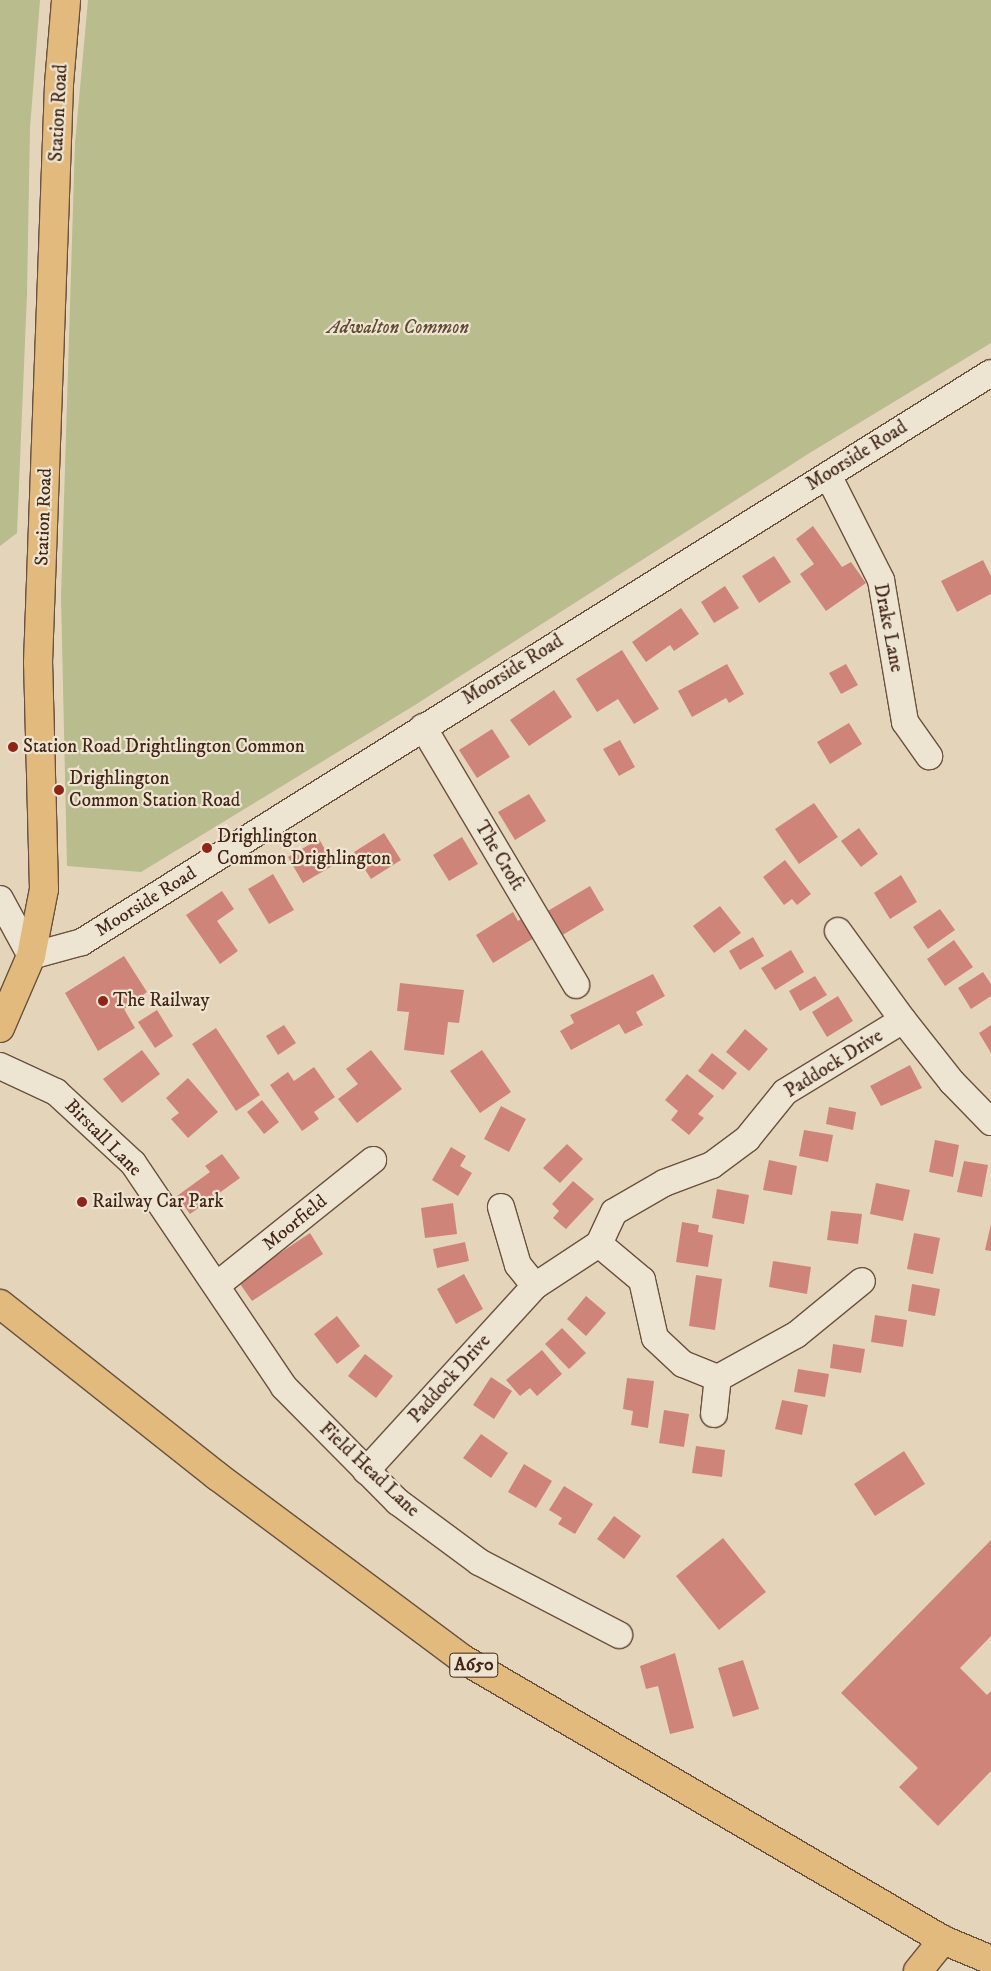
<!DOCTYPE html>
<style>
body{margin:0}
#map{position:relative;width:991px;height:1971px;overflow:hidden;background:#e4d5ba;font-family:"IM FELL DW Pica",serif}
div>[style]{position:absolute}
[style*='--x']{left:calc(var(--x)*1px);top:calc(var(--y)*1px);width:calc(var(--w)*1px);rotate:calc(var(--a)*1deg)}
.green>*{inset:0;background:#b9bc8c}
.building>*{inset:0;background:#cf847a}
.roads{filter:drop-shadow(1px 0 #6a513e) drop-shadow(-1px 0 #6a513e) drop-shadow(0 1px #6a513e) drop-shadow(0 -1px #6a513e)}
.minor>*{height:26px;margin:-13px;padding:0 13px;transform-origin:13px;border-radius:13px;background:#ede4d2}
.major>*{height:28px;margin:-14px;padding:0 14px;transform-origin:14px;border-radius:14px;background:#e2ba7d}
.highway>*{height:28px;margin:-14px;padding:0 14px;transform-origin:14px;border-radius:14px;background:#e2ba7d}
.dots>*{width:14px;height:14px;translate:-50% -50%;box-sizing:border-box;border:2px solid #ede4d2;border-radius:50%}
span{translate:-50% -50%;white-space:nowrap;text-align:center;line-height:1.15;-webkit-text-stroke:4.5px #ede4d2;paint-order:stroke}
.shield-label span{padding:1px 4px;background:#ede4d2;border:1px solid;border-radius:4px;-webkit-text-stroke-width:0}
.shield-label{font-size:18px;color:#422514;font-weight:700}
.street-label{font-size:19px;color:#422514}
.park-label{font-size:19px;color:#604b32;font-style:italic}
.poi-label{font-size:19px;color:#422514}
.left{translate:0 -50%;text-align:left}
</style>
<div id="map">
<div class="green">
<div style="clip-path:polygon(0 0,40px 0,30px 128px,27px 294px,17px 533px,0 546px)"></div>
<div style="clip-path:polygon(88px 0,991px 0,991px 343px,808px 454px,415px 705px,141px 872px,67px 866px,61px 597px,75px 143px)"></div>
</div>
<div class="building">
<div style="clip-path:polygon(813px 526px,842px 567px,851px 562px,866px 583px,826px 611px,800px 574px,814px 564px,796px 539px)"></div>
<div style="clip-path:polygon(774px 556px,791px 582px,759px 603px,742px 576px)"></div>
<div style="clip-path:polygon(983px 560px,991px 576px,991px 594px,957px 612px,941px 581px)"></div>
<div style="clip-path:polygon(725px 586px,739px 608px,714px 623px,701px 602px)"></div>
<div style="clip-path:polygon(681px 608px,699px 634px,674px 651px,670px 645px,646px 662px,632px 642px)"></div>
<div style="clip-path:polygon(622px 650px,659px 709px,634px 724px,618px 699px,597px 712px,576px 679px)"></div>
<div style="clip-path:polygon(727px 664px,744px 694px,729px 703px,726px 698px,692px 717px,678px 691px)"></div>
<div style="clip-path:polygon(846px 664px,858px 685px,841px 694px,829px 673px)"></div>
<div style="clip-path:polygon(554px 690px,572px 717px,529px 746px,510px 720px)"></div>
<div style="clip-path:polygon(849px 723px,862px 744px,830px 764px,817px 742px)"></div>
<div style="clip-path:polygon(492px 729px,510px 757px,477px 778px,459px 750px)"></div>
<div style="clip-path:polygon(620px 740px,635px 767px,619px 776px,603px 749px)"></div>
<div style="clip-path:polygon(529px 794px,546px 821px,515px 840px,498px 812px)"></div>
<div style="clip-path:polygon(814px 803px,838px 837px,799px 864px,775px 829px)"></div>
<div style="clip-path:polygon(859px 828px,878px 854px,861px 867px,841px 841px)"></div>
<div style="clip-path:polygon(384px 833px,401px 860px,371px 879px,354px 852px)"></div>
<div style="clip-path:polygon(462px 837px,478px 864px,449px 881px,433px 855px)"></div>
<div style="clip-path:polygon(319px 839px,334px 865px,303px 883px,288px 857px)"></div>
<div style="clip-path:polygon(785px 860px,811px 894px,797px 905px,792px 899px,784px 905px,763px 877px)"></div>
<div style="clip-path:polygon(273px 874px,294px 910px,269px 924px,248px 889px)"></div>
<div style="clip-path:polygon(901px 875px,917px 902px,890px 919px,874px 893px)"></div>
<div style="clip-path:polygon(590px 886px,604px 910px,561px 936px,546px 912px)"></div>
<div style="clip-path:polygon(222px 891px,234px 909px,217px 921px,238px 951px,220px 964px,186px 915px)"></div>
<div style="clip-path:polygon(720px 906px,741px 933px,714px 953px,693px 926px)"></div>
<div style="clip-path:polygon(940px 909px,955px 930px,928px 949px,913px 927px)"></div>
<div style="clip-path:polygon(513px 912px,518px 921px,527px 915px,539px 935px,493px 963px,476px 935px)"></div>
<div style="clip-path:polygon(753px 937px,764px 956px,740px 970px,729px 951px)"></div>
<div style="clip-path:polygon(954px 940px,973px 967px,945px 986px,927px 959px)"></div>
<div style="clip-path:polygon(791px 950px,804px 972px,775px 990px,761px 968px)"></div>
<div style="clip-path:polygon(124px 956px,147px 992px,124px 1009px,135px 1028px,98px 1051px,65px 993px)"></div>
<div style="clip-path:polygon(983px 972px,991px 984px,991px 996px,971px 1009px,958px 988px)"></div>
<div style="clip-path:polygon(653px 974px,665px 996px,636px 1012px,643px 1025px,625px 1034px,619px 1024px,571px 1050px,560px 1031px,574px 1023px,570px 1015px)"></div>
<div style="clip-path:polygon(815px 976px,827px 995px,800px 1011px,789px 991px)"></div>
<div style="clip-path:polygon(400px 983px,464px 990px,459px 1023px,448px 1022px,444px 1055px,404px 1050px,409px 1012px,397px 1011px)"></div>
<div style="clip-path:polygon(838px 996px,853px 1021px,827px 1037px,812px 1012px)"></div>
<div style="clip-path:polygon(157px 1010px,173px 1036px,155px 1048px,138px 1022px)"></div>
<div style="clip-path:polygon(284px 1025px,296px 1043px,278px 1055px,266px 1036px)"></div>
<div style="clip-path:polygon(991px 1025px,991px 1053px,979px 1033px)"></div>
<div style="clip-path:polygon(216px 1028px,260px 1095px,236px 1111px,192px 1044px)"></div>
<div style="clip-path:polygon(745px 1029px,768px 1049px,749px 1071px,726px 1052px)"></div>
<div style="clip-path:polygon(142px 1050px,160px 1074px,122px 1103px,103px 1079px)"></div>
<div style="clip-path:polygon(371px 1050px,402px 1089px,357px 1123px,338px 1099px,358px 1084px,346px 1069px)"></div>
<div style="clip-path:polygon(482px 1050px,511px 1092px,480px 1113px,450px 1071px)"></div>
<div style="clip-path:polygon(712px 1053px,737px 1073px,723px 1090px,698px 1071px)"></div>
<div style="clip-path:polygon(910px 1065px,922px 1088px,881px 1106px,870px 1086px)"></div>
<div style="clip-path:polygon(314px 1067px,335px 1097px,314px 1112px,319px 1119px,302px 1131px,270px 1085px,288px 1072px,294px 1081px)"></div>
<div style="clip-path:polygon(687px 1074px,714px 1096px,698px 1114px,704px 1118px,689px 1135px,671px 1120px,678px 1111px,665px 1100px)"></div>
<div style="clip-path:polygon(188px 1078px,218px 1112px,188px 1138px,171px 1119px,179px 1113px,166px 1098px)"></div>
<div style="clip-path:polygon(262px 1100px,279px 1122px,264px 1134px,247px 1112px)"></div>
<div style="clip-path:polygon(501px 1106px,526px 1119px,509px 1152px,484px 1139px)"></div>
<div style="clip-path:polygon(829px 1107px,856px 1112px,853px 1130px,826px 1124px)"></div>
<div style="clip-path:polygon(804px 1130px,833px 1135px,828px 1162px,799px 1156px)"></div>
<div style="clip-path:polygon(935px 1140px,959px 1145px,953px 1177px,929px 1172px)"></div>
<div style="clip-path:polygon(567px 1144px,583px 1159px,560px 1183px,543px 1168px)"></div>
<div style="clip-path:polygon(451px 1147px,466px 1156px,460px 1166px,472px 1173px,458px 1196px,432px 1180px)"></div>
<div style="clip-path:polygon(222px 1154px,240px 1178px,190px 1214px,177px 1196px,210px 1172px,205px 1166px)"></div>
<div style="clip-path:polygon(769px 1160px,797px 1166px,792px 1195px,763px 1190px)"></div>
<div style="clip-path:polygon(964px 1161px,988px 1165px,982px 1197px,957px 1192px)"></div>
<div style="clip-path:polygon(573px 1181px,594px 1199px,566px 1229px,553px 1218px,559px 1211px,552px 1204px)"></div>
<div style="clip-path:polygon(876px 1183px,910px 1190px,903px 1221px,870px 1214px)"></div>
<div style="clip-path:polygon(717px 1189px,749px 1195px,744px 1224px,712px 1218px)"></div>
<div style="clip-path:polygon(453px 1203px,457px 1234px,425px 1238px,421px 1208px)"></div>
<div style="clip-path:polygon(831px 1211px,862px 1214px,858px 1244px,827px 1240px)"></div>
<div style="clip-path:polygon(682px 1222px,699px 1225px,698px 1232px,713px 1235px,708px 1267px,676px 1262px)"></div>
<div style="clip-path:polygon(991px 1224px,991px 1251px,985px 1250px)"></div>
<div style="clip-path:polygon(310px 1233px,323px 1254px,252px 1301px,238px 1281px)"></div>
<div style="clip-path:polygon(914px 1233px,940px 1238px,933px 1274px,907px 1269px)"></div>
<div style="clip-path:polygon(465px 1242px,469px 1261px,437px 1268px,433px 1249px)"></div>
<div style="clip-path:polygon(773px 1261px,811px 1267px,807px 1294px,769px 1287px)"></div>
<div style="clip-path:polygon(464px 1274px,483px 1309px,456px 1324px,437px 1289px)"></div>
<div style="clip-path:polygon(696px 1275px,722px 1279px,715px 1330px,689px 1326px)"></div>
<div style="clip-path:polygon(912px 1284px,940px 1289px,935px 1316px,908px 1311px)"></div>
<div style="clip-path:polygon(586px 1296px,606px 1313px,586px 1336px,567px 1319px)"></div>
<div style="clip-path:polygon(875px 1315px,907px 1320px,903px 1347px,871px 1342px)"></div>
<div style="clip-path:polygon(337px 1316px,360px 1346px,337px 1364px,314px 1334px)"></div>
<div style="clip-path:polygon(562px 1328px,586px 1353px,569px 1369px,545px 1344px)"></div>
<div style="clip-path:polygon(833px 1344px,865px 1349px,861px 1373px,830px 1368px)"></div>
<div style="clip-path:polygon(542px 1350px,562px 1374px,537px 1396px,530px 1388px,520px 1396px,506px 1380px)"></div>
<div style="clip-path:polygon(365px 1354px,393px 1376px,376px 1398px,348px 1376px)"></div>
<div style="clip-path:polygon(798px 1369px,829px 1374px,825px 1397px,794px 1392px)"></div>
<div style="clip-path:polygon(491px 1377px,512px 1391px,494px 1419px,473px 1405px)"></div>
<div style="clip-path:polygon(627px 1378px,654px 1381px,648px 1428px,631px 1425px,633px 1411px,623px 1409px)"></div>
<div style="clip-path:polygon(782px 1400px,808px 1405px,802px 1435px,775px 1429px)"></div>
<div style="clip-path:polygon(664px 1410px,689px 1414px,684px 1447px,659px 1443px)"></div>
<div style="clip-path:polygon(481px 1434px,508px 1453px,491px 1478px,463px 1458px)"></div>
<div style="clip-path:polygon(696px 1446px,725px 1450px,722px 1477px,692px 1473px)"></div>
<div style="clip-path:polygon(904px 1451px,925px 1484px,875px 1516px,854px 1484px)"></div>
<div style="clip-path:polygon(524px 1464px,552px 1481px,536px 1508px,508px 1492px)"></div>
<div style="clip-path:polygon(564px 1486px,593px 1504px,575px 1534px,558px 1524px,562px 1518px,549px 1510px)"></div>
<div style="clip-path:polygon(614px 1516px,641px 1536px,624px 1559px,597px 1539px)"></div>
<div style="clip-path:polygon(723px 1538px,766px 1592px,719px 1630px,676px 1576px)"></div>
<div style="clip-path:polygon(991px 1540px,991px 1636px,960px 1668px,987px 1695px,991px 1691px,991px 1771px,938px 1826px,899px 1787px,918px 1768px,841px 1693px)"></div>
<div style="clip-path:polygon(675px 1653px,694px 1728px,670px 1734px,658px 1686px,646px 1689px,640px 1666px)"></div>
<div style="clip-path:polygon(743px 1660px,759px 1709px,733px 1717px,718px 1668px)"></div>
</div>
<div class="roads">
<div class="minor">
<div style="--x:828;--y:475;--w:118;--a:63.2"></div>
<div style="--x:881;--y:580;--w:144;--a:80.4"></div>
<div style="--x:905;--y:722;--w:42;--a:54.8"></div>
<div style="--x:423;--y:727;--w:300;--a:59.3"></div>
<div style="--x:0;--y:899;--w:65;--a:61.5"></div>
<div style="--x:31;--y:956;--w:53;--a:-15.4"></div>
<div style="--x:82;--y:942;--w:1072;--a:-32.05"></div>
<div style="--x:838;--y:931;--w:110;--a:53.9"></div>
<div style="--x:0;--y:1066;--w:62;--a:24.9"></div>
<div style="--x:56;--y:1092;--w:105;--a:42.7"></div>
<div style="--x:133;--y:1163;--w:270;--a:56"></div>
<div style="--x:284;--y:1387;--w:162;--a:45.3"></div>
<div style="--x:398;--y:1502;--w:101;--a:36.5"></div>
<div style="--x:479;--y:1562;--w:158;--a:27.5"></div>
<div style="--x:501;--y:1207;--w:60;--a:73.7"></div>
<div style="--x:518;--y:1265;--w:27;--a:51"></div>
<div style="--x:599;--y:1244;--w:56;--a:39.9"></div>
<div style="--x:642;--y:1280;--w:59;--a:77.4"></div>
<div style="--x:655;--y:1338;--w:38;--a:43"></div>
<div style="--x:683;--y:1364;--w:38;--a:22"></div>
<div style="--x:718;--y:1378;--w:89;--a:-28.9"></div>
<div style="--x:796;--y:1335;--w:85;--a:-39.3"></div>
<div style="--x:217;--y:1285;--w:200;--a:-38.7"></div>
<div style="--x:714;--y:1414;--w:36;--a:-84"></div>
<div style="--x:366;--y:1471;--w:251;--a:-47.6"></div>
<div style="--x:535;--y:1286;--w:77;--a:-33.3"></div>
<div style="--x:599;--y:1244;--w:35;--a:-65"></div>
<div style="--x:614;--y:1212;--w:58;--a:-30.1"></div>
<div style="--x:664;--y:1183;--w:51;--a:-20.6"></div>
<div style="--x:712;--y:1165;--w:44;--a:-36.6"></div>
<div style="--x:747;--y:1139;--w:60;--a:-51"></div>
<div style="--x:785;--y:1092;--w:138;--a:-31.4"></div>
<div style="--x:903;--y:1020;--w:79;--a:51.7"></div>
<div style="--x:952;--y:1082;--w:56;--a:45.7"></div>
</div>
<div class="major">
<div style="--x:0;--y:1028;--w:78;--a:-66.7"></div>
<div style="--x:31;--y:956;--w:68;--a:-79"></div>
<div style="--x:44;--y:889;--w:226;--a:-91.5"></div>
<div style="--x:38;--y:663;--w:579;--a:-87.92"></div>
<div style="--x:59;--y:84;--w:84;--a:-85.2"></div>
<div style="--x:918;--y:1971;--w:40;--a:-51"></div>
</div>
<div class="highway">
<div style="--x:0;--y:1304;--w:277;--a:38.4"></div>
<div style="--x:217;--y:1476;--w:304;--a:36.7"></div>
<div style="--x:461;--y:1658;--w:558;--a:30.33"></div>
<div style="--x:943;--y:1940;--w:52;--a:22.6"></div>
</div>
</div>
<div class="dots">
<div style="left:13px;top:747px;background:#8f2418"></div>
<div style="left:59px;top:790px;background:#8f2418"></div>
<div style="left:207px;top:848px;background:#8f2418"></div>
<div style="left:103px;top:1001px;background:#8f2418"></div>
<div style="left:82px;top:1202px;background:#8f2418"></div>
</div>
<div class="shield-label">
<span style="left:474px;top:1665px">A650</span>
</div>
<div class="street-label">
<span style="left:59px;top:113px;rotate:-87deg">Station Road</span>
<span style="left:857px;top:456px;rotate:-32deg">Moorside Road</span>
<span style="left:44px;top:517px;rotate:-88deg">Station Road</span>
<span style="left:888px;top:628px;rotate:79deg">Drake Lane</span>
<span style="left:513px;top:670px;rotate:-32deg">Moorside Road</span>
<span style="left:499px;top:856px;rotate:59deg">The Croft</span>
<span style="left:146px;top:902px;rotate:-32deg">Moorside Road</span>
<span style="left:834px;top:1064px;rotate:-32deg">Paddock Drive</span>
<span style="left:103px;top:1138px;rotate:45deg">Birstall Lane</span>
<span style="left:295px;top:1223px;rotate:-39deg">Moorfield</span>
<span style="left:450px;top:1379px;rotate:-48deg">Paddock Drive</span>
<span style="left:369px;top:1470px;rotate:43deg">Field Head Lane</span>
</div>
<div class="park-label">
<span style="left:398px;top:328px">Adwalton Common</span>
</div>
<div class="poi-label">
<span class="left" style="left:23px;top:747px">Station Road Drightlington Common</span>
<span class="left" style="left:69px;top:790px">Drighlington<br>Common Station Road</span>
<span class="left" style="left:217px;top:848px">Drighlington<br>Common Drighlington</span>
<span class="left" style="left:113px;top:1001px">The Railway</span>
<span class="left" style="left:92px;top:1202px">Railway Car Park</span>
</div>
</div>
